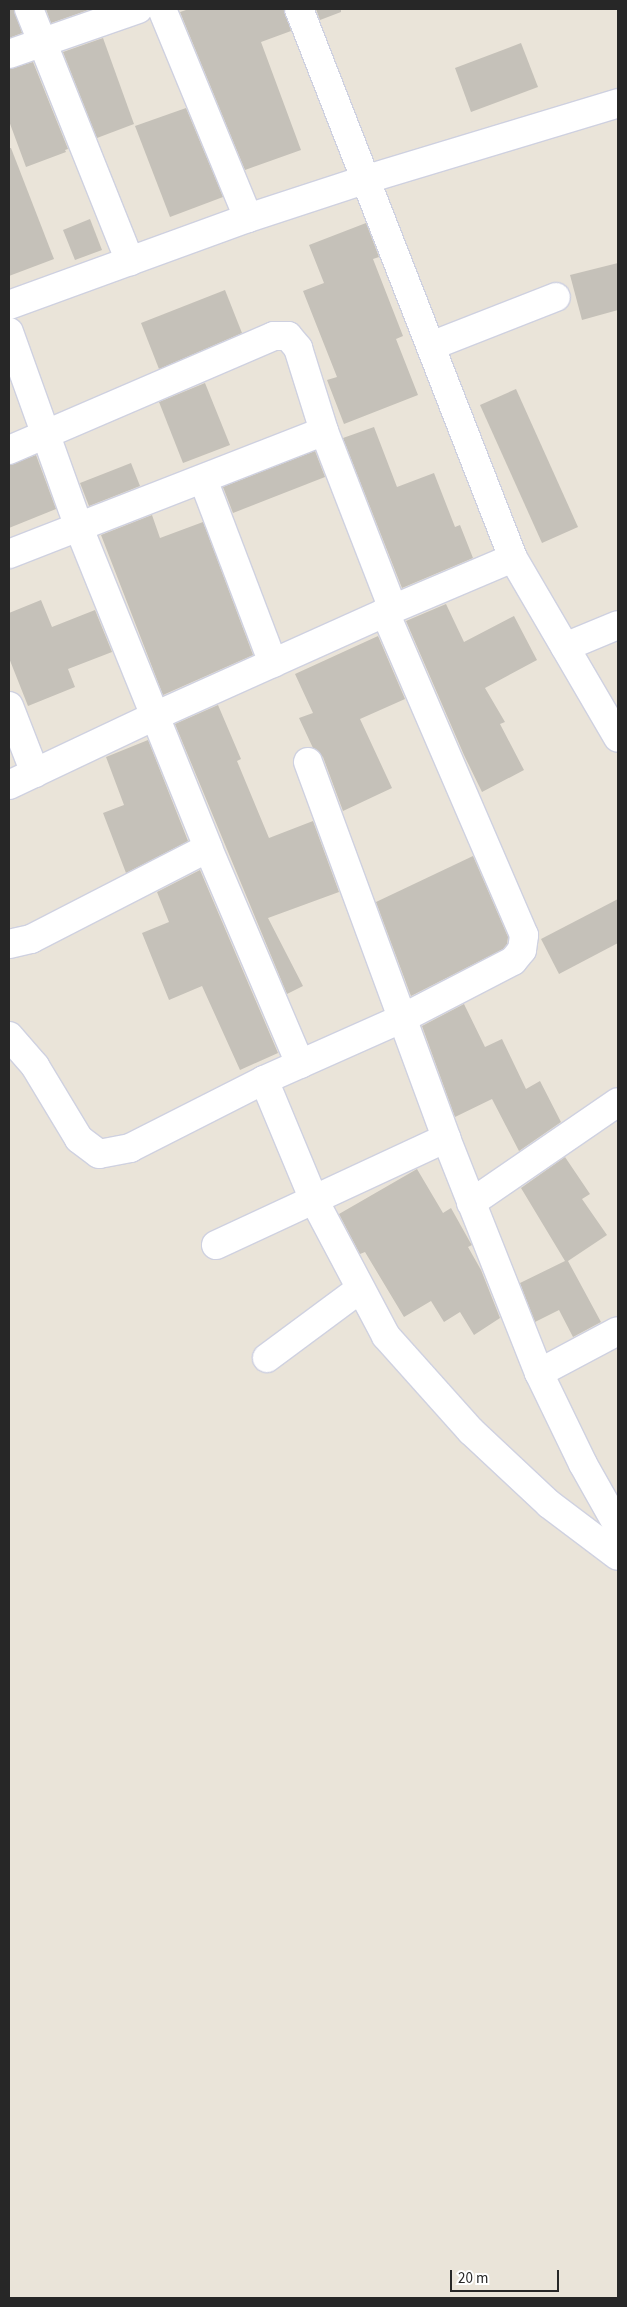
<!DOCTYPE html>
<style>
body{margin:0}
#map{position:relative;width:627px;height:2307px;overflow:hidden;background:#eae4d9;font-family:"Source Sans 3",sans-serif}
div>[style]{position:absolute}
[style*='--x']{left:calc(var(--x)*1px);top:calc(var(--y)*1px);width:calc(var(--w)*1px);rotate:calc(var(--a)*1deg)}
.building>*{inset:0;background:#c5c1b9}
.roads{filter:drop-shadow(1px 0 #cfd1e0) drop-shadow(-1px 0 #cfd1e0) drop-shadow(0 1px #cfd1e0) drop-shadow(0 -1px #cfd1e0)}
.minor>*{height:28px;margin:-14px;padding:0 14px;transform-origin:14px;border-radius:14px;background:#fff}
span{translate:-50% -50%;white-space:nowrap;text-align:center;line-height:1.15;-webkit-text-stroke:4px #fff;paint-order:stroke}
.frame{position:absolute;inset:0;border:10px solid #272727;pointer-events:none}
.scale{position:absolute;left:450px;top:2270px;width:109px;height:22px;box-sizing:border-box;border:2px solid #272727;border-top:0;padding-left:6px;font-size:15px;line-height:18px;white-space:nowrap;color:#272727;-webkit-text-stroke:4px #fff;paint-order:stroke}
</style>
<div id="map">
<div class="building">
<div style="clip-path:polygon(9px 9px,14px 9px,22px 33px,9px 38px)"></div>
<div style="clip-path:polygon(46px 9px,91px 9px,51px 23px)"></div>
<div style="clip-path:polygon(189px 9px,284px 9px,291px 31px,261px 42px,301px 150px,245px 170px,180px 12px)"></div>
<div style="clip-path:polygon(316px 9px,341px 9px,341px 12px,320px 20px)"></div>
<div style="clip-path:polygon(103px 38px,134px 124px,97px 138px,63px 52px)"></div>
<div style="clip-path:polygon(521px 43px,538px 87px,471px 112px,455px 68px)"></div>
<div style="clip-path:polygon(33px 62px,68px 149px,65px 150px,66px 152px,26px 167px,9px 121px,9px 69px)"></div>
<div style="clip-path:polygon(186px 108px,223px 197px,170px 217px,135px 126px)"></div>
<div style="clip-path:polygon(9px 148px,11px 148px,54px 259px,9px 276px)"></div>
<div style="clip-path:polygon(90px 219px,102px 250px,75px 260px,63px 230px)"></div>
<div style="clip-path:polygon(366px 223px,379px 257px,373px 259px,403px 336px,396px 339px,418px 395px,344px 424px,327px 380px,337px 377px,303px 291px,324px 283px,309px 245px)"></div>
<div style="clip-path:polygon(618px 263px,618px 310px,582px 320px,570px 275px)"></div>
<div style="clip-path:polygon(225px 290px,242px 333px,159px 369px,141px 323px)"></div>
<div style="clip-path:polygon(205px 383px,230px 445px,183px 463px,159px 402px)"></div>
<div style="clip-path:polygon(516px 389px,578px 527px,542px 543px,480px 405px)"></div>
<div style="clip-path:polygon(374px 427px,397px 487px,434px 473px,455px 527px,460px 525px,473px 558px,402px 588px,343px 438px)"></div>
<div style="clip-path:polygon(315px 451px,325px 477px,233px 513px,223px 487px)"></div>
<div style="clip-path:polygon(36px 455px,56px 509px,9px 528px,9px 465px)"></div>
<div style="clip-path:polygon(131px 463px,140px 486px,89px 506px,80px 483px)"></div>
<div style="clip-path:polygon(152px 515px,160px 538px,203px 522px,253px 655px,163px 695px,101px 535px)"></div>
<div style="clip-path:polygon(41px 600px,52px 627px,95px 610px,112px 652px,68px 669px,75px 687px,28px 706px,9px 658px,9px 613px)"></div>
<div style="clip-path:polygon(446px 604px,464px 642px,514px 616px,537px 660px,485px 688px,505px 722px,500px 724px,524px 770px,482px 792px,464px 755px,406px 621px)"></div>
<div style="clip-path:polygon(378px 636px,405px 699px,360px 719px,392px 788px,343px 811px,323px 757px,313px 748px,299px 718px,313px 713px,295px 674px)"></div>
<div style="clip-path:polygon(218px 705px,241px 759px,237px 761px,269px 838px,313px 821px,339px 892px,268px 918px,303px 986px,287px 994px,175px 724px)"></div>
<div style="clip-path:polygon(148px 740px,188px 841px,126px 873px,103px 813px,124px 805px,106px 757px)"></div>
<div style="clip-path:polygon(473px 856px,508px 937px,507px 944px,503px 949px,411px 996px,376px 902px)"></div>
<div style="clip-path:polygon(200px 870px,278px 1053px,240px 1070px,202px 986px,169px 1000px,142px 933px,169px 922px,157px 892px)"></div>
<div style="clip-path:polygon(618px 899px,618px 943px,559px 974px,541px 939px)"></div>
<div style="clip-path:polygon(464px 1004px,485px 1047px,502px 1039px,526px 1089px,540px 1081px,561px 1122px,519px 1151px,492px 1099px,455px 1117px,422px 1026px)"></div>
<div style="clip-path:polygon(565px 1157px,590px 1194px,582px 1199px,607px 1235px,568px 1261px,601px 1322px,573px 1337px,559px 1310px,535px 1322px,520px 1283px,565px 1261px,521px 1188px)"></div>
<div style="clip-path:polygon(417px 1169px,443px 1213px,451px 1208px,470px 1242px,472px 1245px,468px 1247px,481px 1270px,500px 1318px,474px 1335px,460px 1312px,444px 1322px,431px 1301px,404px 1317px,365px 1252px,360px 1254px,339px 1214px)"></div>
</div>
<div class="roads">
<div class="minor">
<div style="--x:29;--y:9;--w:272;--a:68.2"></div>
<div style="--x:162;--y:9;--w:226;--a:67.6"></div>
<div style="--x:299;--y:9;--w:589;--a:68.7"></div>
<div style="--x:513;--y:558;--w:208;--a:59.7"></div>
<div style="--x:9;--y:54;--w:137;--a:-19.2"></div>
<div style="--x:9;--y:305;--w:254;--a:-20"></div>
<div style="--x:248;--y:218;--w:125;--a:-18.1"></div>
<div style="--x:367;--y:179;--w:262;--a:-16.8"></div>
<div style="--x:9;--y:332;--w:208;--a:70.3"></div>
<div style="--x:79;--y:528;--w:345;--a:68"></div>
<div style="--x:208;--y:848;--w:235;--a:66.9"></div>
<div style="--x:431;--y:346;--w:134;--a:-21.4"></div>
<div style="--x:9;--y:450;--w:288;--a:-23.3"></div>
<div style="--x:274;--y:336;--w:14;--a:0"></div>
<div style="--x:288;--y:336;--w:16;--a:50"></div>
<div style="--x:298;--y:348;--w:87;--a:72.6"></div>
<div style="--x:324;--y:431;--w:191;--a:68.8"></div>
<div style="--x:203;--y:479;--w:197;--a:69.2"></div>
<div style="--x:9;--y:554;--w:338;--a:-21.3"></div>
<div style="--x:565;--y:647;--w:57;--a:-22.5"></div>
<div style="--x:9;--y:706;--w:72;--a:68.8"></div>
<div style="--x:308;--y:762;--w:401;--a:69.8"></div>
<div style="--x:446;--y:1138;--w:253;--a:68.4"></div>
<div style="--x:539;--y:1373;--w:101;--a:64.2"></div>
<div style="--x:583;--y:1464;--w:71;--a:60.6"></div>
<div style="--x:9;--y:785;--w:161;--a:-25.3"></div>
<div style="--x:155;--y:716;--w:261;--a:-24.2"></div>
<div style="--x:393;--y:609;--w:130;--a:-23"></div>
<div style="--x:9;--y:944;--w:23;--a:-13"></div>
<div style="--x:31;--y:939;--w:199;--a:-27.2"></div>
<div style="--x:9;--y:1036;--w:40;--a:49"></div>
<div style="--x:35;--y:1066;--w:85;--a:58.9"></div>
<div style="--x:79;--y:1139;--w:25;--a:37"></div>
<div style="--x:99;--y:1154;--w:32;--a:-11"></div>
<div style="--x:130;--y:1148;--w:150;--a:-26.9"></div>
<div style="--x:264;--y:1080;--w:150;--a:-24"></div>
<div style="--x:401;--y:1019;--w:126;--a:-27.4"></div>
<div style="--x:513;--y:961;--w:14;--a:-51"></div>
<div style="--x:522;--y:950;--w:15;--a:-82"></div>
<div style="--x:524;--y:935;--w:352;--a:-113.3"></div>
<div style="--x:264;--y:1080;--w:130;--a:67.4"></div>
<div style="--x:314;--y:1200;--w:154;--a:62.1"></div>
<div style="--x:386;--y:1336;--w:127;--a:48.2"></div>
<div style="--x:471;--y:1431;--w:107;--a:43.1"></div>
<div style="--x:549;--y:1504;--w:86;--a:37"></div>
<div style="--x:471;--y:1203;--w:178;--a:-34.5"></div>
<div style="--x:216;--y:1245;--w:254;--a:-24.9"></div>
<div style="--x:267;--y:1358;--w:116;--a:-36.6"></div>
<div style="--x:539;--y:1373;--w:89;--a:-28"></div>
</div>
</div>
<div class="frame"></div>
<div class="scale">20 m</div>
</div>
